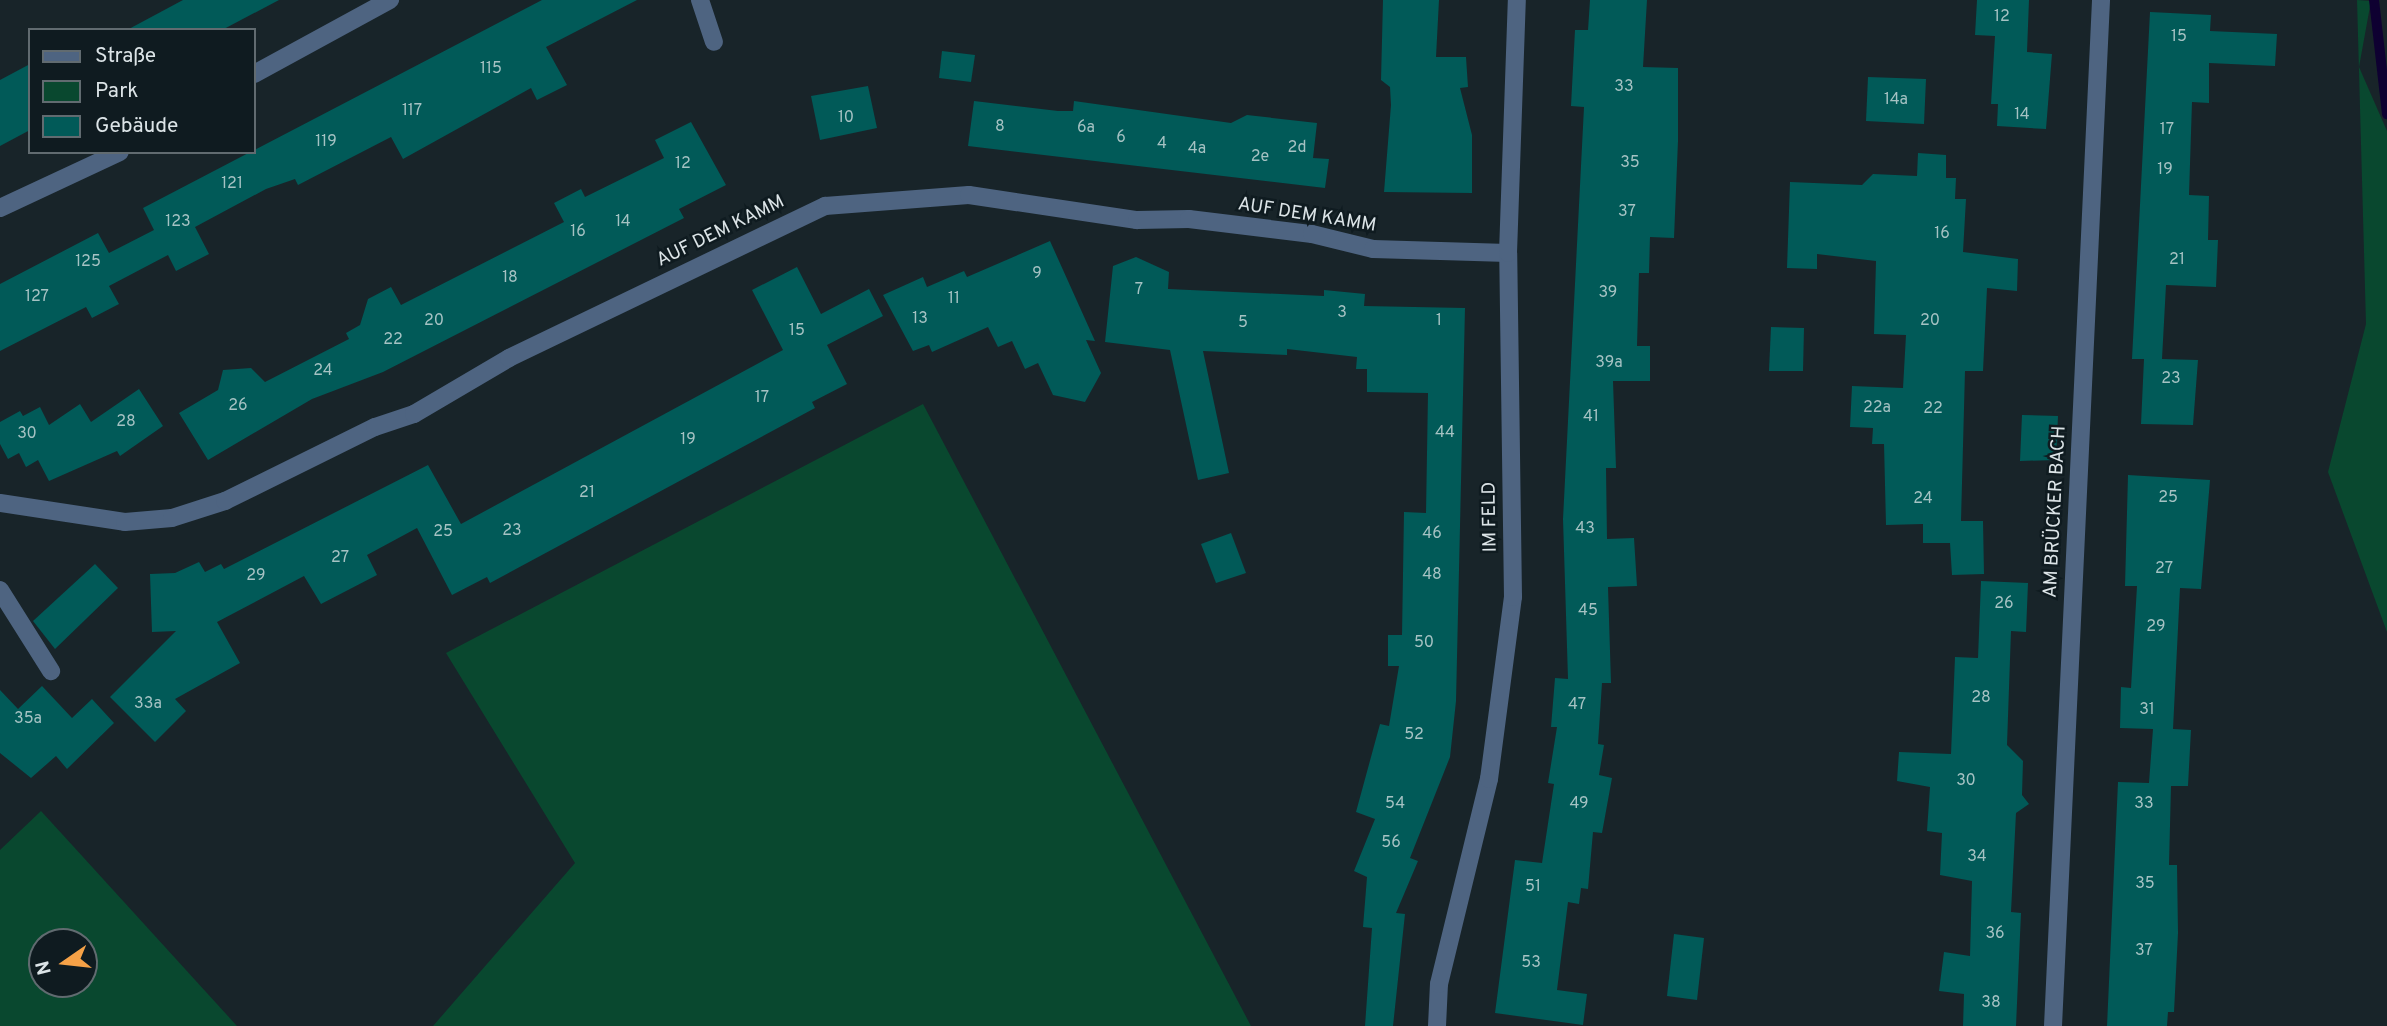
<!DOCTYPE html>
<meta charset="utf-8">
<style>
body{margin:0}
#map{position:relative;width:2387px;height:1026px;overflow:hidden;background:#182429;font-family:Overpass,sans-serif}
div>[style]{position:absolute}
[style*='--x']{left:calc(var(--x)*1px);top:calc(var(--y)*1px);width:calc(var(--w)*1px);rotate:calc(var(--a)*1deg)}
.green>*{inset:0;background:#09482f}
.stream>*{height:10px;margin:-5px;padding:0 5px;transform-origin:5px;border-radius:5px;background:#0e0031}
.building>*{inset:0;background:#015a58}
.service>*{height:18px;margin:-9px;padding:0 9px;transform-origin:9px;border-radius:9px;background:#4e6481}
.minor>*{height:18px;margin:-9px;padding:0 9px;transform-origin:9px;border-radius:9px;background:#4e6481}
.tertiary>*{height:18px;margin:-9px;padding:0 9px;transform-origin:9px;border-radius:9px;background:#4e6481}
span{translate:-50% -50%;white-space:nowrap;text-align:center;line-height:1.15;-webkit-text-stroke:5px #0f1b20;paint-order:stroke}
.number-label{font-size:16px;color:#a5c2c3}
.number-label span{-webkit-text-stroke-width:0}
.street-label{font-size:19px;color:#dce4e7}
.legend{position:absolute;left:28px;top:28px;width:228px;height:126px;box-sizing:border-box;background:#0f1b20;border:2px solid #616b70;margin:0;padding:9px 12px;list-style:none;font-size:21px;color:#dce4e7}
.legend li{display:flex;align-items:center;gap:14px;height:35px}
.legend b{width:35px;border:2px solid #616b70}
.north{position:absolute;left:28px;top:928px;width:70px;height:70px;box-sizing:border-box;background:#0f1b20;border:2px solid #616b70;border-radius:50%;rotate:256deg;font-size:19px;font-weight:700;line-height:28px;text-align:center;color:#dce4e7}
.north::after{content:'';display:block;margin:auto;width:24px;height:32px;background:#f6a247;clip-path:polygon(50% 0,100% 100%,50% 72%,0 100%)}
</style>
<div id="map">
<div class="green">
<div style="clip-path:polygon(2357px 0,2371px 1px,2359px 67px,2387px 131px,2387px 632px,2328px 472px,2366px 324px)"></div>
<div style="clip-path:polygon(923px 404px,1251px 1026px,433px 1026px,575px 863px,446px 653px)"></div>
<div style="clip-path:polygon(evenodd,41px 811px,73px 846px,237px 1026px,0 1026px,0 850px,41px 811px,42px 942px,84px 942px,84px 984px,42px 984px,42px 942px)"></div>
</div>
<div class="stream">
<div style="--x:2374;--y:0;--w:115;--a:83.5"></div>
</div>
<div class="building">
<div style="clip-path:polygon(183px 0,279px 0,222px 30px,127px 30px)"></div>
<div style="clip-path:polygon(542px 0,637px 0,546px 47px,567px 85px,537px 100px,531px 88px,403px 159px,391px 137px,298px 185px,295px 179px,266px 189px,195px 227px,209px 254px,176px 271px,168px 255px,109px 286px,119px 304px,92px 318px,86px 307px,0 351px,0 284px,98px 233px,109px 253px,154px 230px,143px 208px)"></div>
<div style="clip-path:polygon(1383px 0,1439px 0,1436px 57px,1466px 57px,1468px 87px,1460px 88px,1472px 135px,1472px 193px,1384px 192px,1391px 105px,1390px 87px,1381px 80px)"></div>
<div style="clip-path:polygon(1590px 0,1647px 0,1643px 67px,1678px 68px,1678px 141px,1674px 238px,1650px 237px,1649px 273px,1639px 273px,1637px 346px,1650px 346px,1650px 381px,1613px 381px,1616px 468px,1606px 468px,1607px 539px,1634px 538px,1637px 586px,1608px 587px,1611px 683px,1602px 683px,1598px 744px,1604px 745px,1599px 775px,1612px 778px,1602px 833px,1593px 832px,1588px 889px,1581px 888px,1579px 904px,1568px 902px,1557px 990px,1587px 994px,1583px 1025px,1495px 1013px,1515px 860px,1542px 863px,1554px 784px,1548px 783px,1557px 727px,1551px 727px,1555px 678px,1568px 679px,1563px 519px,1584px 107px,1571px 106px,1575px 30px,1588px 30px)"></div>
<div style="clip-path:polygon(1977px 0,2029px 0,2027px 52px,2052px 54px,2046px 129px,1997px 126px,1998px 104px,1991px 104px,1995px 36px,1975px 35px)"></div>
<div style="clip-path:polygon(2150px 12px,2211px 15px,2210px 31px,2277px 34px,2275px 66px,2209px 63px,2209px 103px,2192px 102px,2189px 195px,2209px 196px,2208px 240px,2218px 240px,2216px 287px,2166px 285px,2162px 359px,2198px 360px,2193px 425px,2141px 424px,2144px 359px,2132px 359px)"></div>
<div style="clip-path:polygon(942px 51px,975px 55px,971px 82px,939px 78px)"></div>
<div style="clip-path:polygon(30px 64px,30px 130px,0 146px,0 80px)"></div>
<div style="clip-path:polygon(1868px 77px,1926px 79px,1924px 124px,1866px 121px)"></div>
<div style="clip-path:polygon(868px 86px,877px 128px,820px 140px,811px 96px)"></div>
<div style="clip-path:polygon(974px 101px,1058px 111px,1073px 111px,1074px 101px,1231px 123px,1247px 115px,1317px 123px,1313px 158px,1329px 159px,1325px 188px,968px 146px)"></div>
<div style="clip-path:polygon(691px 122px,726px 185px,679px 209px,684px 218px,383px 372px,312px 399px,208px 460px,179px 413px,218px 390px,223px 370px,251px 368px,265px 382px,349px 339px,346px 333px,360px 325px,368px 299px,391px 287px,401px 305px,564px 222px,554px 203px,581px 189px,585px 197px,664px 158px,655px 140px)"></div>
<div style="clip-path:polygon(1918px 153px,1946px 155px,1946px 178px,1956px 178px,1955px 199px,1966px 199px,1963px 252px,2018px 259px,2017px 291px,1987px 288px,1983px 371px,1965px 371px,1961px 521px,1983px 521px,1984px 574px,1952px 575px,1950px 543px,1923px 543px,1923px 524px,1886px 525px,1884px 444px,1872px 444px,1873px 428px,1850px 427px,1852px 386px,1903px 388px,1906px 335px,1874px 334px,1876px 261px,1817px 254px,1817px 269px,1787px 268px,1790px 182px,1862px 185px,1873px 174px,1917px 176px)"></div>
<div style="clip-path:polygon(1050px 241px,1095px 341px,1086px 340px,1101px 373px,1085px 402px,1053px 395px,1038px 363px,1025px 369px,1012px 341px,998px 347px,988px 327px,932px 352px,929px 345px,913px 351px,883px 295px,923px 277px,927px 287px,964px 271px,967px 277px)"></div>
<div style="clip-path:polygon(1136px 257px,1169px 272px,1168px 289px,1324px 296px,1324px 290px,1365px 294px,1364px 306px,1465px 308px,1456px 701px,1450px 757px,1410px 858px,1418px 861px,1396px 913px,1405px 914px,1393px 1026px,1365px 1026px,1372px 928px,1363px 927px,1367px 877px,1354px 871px,1375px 819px,1356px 812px,1380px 724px,1389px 726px,1399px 666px,1388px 666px,1388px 635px,1402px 635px,1404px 512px,1426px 513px,1428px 393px,1367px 392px,1367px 369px,1356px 369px,1357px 357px,1287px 349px,1287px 355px,1203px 351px,1229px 473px,1198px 480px,1170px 350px,1105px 342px,1113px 266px)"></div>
<div style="clip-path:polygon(797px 267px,821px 314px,869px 289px,883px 316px,827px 345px,847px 384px,812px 402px,815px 408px,490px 583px,487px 577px,452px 595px,417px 528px,367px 555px,377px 575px,321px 604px,304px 576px,217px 622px,240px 663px,175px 699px,186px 711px,155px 742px,110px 697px,176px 631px,152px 632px,150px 574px,175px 573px,199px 562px,205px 572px,221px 564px,224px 569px,428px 465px,461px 524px,783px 350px,752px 290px)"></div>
<div style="clip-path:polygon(1771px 327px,1804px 328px,1803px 371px,1769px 371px)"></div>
<div style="clip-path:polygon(139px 389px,163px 426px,120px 456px,117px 451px,49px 481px,38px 460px,26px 467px,19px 453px,8px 459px,0 444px,0 422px,20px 411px,23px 416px,40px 407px,49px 425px,80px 404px,91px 422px)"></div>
<div style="clip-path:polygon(2022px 415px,2058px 416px,2056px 460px,2020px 461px)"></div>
<div style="clip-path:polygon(2128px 475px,2210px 480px,2201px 589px,2180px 588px,2173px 729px,2191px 730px,2188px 786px,2171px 786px,2169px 865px,2177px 865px,2178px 933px,2174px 1012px,2168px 1012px,2167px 1026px,2107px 1026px,2118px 782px,2149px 783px,2153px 729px,2120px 728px,2121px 687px,2131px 688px,2137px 586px,2125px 586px)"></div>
<div style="clip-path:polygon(1231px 533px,1246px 573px,1216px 583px,1201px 544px)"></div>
<div style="clip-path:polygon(95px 564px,118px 588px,55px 649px,33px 621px)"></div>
<div style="clip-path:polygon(1981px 581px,2028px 583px,2026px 632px,2011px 631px,2007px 745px,2023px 761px,2022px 795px,2029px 804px,2016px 813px,2011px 912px,2021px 913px,2016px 1026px,1963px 1026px,1964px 994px,1939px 991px,1944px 952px,1970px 956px,1972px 881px,1940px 875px,1942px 833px,1927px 831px,1930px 787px,1897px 781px,1899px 752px,1951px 754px,1955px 657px,1978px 658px)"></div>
<div style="clip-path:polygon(42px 686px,72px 718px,92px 699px,114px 723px,67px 769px,56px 756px,31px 778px,0 753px,0 690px,18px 709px)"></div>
<div style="clip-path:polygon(1674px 934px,1704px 938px,1697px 1000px,1667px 996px)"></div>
</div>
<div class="service">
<div style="--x:700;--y:0;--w:44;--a:71.6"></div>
<div style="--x:0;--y:590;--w:96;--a:57.8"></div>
</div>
<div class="minor">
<div style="--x:0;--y:503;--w:126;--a:8.6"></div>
<div style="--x:125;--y:522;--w:47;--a:-4.9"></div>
<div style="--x:172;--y:518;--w:56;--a:-17.8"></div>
<div style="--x:225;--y:501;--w:167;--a:-26.3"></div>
<div style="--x:375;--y:427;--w:41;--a:-18.4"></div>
<div style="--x:414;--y:414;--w:110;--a:-30.5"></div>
<div style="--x:509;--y:358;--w:351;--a:-25.7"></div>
<div style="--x:825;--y:206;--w:144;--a:-4.4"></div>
<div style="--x:969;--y:195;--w:170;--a:8.5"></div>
<div style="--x:1137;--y:220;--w:52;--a:-1.1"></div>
<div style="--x:1189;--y:219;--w:124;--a:7"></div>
<div style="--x:1312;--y:234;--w:63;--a:13.8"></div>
<div style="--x:1373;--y:249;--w:135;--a:1.7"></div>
<div style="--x:1437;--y:1026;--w:42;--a:-87.3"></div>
<div style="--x:1439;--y:984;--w:211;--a:-76.3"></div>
<div style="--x:1489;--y:779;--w:184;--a:-82.5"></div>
<div style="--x:1513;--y:597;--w:344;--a:-90.8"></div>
<div style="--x:1508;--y:253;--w:253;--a:-88"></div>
<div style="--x:2053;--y:1026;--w:1027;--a:-87.32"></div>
</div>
<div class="tertiary">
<div style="--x:254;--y:74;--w:155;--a:-28.6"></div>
<div style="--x:0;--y:208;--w:132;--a:-25"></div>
</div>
<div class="number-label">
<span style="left:2002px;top:17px">12</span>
<span style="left:2179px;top:37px">15</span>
<span style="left:491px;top:69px">115</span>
<span style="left:1624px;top:87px">33</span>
<span style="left:1896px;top:100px">14a</span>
<span style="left:412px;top:111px">117</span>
<span style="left:2022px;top:115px">14</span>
<span style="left:846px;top:118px">10</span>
<span style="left:1000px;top:127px">8</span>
<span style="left:1086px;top:128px">6a</span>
<span style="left:2167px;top:130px">17</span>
<span style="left:1121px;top:138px">6</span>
<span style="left:326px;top:142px">119</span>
<span style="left:1162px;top:144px">4</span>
<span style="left:1297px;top:148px">2d</span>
<span style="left:1197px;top:149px">4a</span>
<span style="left:1260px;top:157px">2e</span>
<span style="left:1630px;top:163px">35</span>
<span style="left:683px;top:164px">12</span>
<span style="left:2165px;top:170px">19</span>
<span style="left:232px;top:184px">121</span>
<span style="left:1627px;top:212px">37</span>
<span style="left:178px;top:222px">123</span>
<span style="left:623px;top:222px">14</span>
<span style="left:578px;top:232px">16</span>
<span style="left:1942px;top:234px">16</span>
<span style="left:2177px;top:260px">21</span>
<span style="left:88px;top:262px">125</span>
<span style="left:1037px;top:274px">9</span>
<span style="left:510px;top:278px">18</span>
<span style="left:1139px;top:290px">7</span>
<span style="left:1608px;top:293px">39</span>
<span style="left:37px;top:297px">127</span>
<span style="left:954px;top:299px">11</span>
<span style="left:1342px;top:313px">3</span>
<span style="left:920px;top:319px">13</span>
<span style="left:434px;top:321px">20</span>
<span style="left:1439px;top:321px">1</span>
<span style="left:1930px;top:321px">20</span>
<span style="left:1243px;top:323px">5</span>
<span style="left:797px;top:331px">15</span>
<span style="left:393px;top:340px">22</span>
<span style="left:1609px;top:363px">39a</span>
<span style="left:323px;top:371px">24</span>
<span style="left:2171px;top:379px">23</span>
<span style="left:762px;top:398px">17</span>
<span style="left:238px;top:406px">26</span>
<span style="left:1877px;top:408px">22a</span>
<span style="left:1933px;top:409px">22</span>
<span style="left:1591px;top:417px">41</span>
<span style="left:126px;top:422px">28</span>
<span style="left:1445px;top:433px">44</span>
<span style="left:27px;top:434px">30</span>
<span style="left:688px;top:440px">19</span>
<span style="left:587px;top:493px">21</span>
<span style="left:2168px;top:498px">25</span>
<span style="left:1923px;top:499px">24</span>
<span style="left:1585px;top:529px">43</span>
<span style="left:512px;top:531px">23</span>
<span style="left:443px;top:532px">25</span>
<span style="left:1432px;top:534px">46</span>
<span style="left:340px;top:558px">27</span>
<span style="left:2164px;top:569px">27</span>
<span style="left:1432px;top:575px">48</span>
<span style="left:256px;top:576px">29</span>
<span style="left:2004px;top:604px">26</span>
<span style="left:1588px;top:611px">45</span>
<span style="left:2156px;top:627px">29</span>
<span style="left:1424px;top:643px">50</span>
<span style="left:1981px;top:698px">28</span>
<span style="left:148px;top:704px">33a</span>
<span style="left:1577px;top:705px">47</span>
<span style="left:2147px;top:710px">31</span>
<span style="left:28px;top:719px">35a</span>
<span style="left:1414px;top:735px">52</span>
<span style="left:1966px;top:781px">30</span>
<span style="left:1395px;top:804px">54</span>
<span style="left:1579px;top:804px">49</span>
<span style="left:2144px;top:804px">33</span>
<span style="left:1391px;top:843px">56</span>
<span style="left:1977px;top:857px">34</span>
<span style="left:2145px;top:884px">35</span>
<span style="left:1533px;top:887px">51</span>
<span style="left:1995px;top:934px">36</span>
<span style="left:2144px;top:951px">37</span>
<span style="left:1531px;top:963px">53</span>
<span style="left:1991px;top:1003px">38</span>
</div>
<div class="street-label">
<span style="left:1307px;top:216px;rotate:9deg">AUF DEM KAMM</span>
<span style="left:721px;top:232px;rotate:-26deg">AUF DEM KAMM</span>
<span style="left:2056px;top:512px;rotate:-87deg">AM BRÜCKER BACH</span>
<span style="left:1491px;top:517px;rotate:-91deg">IM FELD</span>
</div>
<ul class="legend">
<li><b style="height:9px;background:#4e6481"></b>Straße</li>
<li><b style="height:19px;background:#09482f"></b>Park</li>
<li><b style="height:19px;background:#015a58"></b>Gebäude</li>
</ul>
<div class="north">N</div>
</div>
